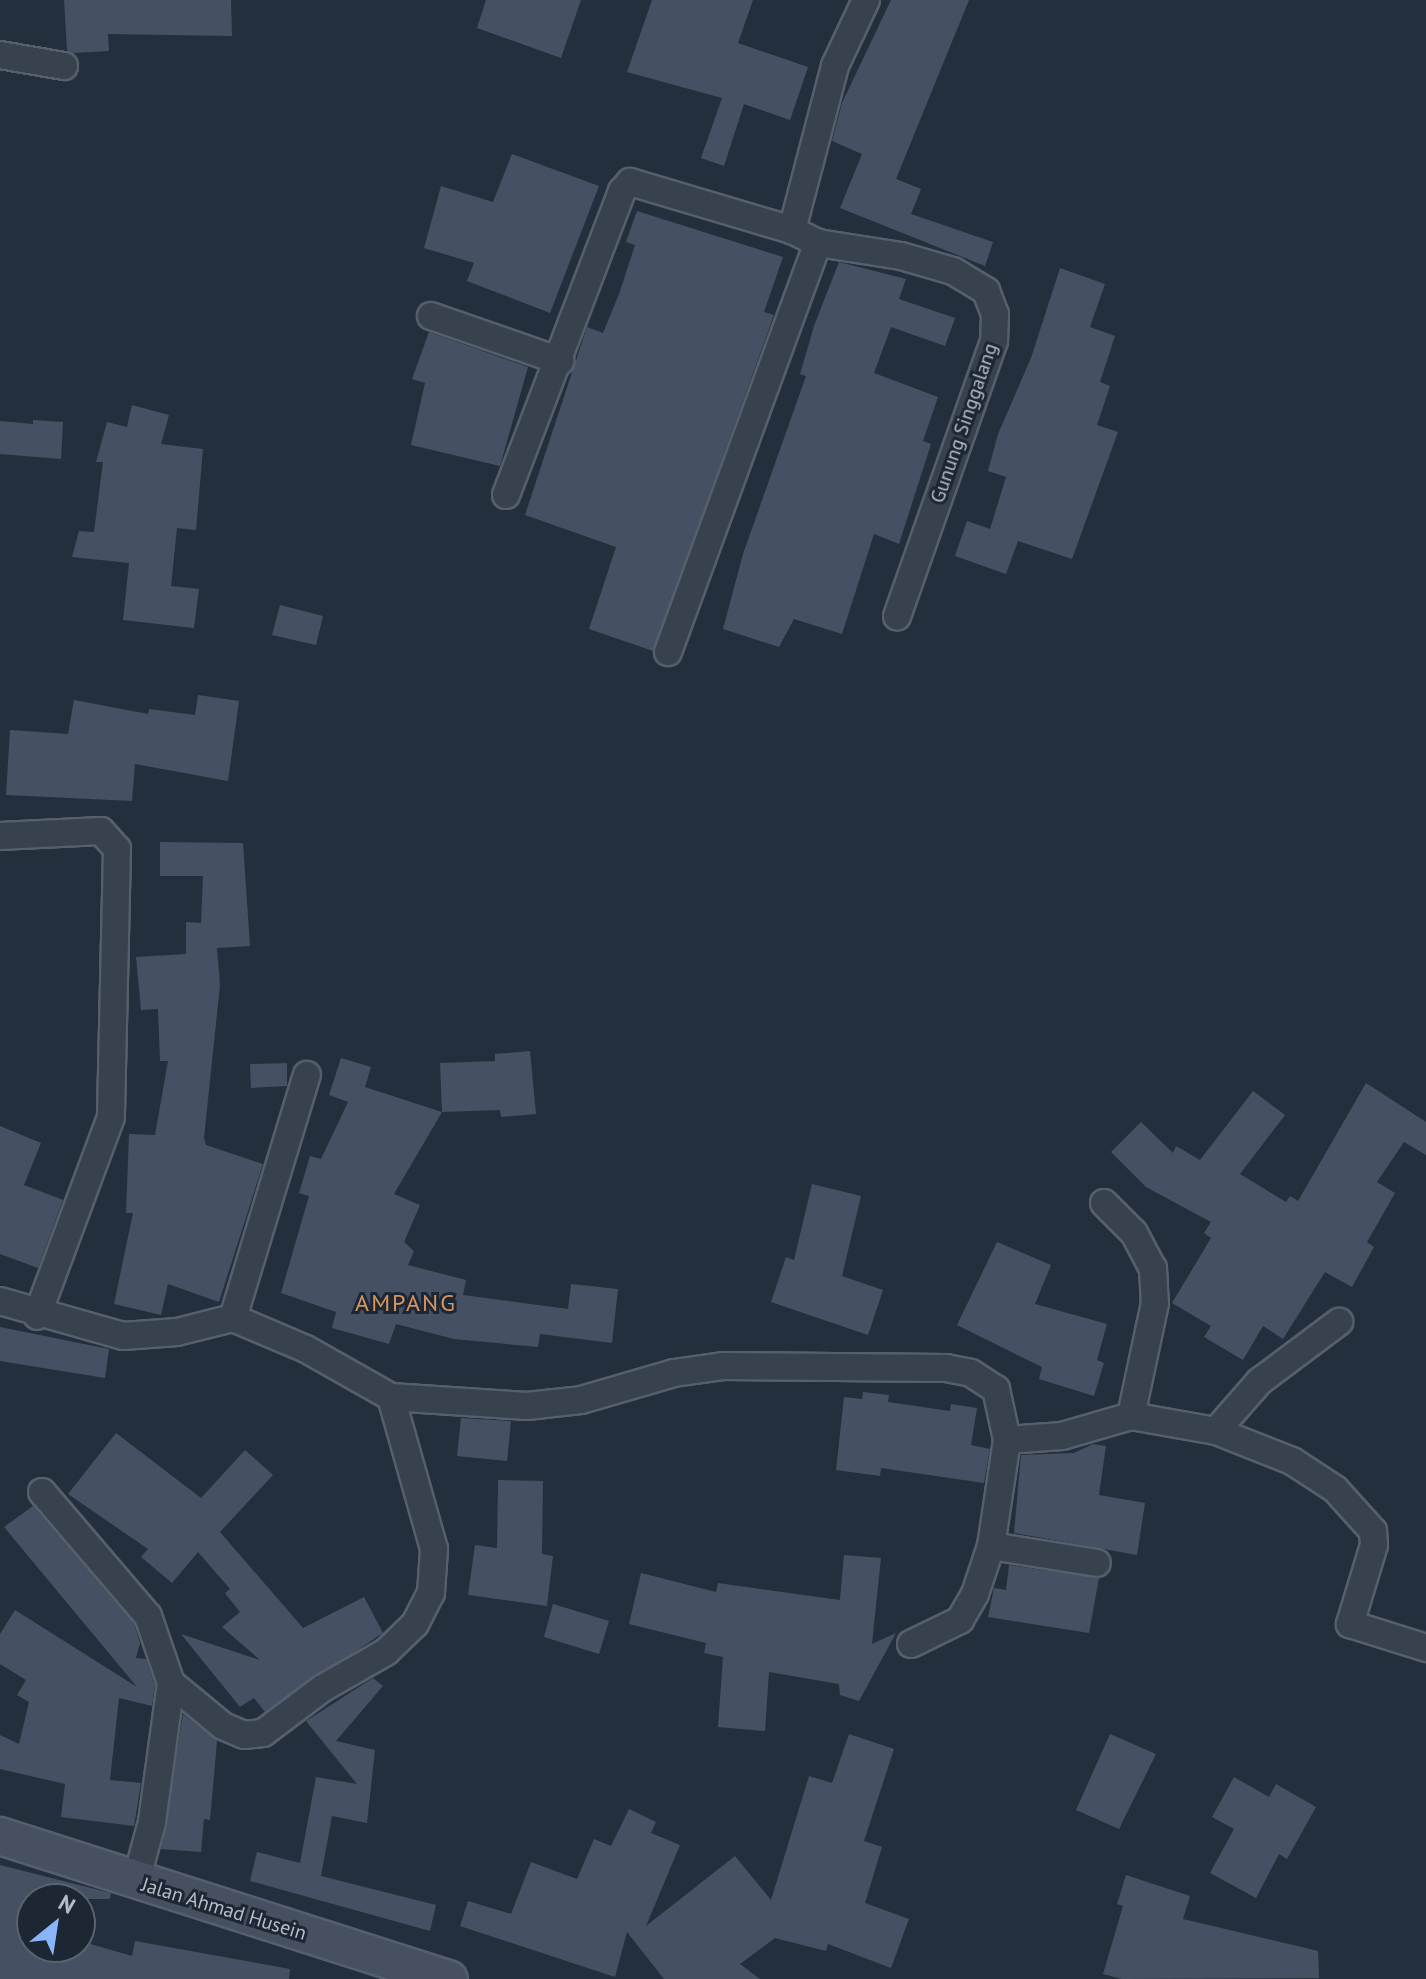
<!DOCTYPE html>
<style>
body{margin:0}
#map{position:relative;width:1426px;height:1979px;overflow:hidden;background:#242f3e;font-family:"PT Sans",sans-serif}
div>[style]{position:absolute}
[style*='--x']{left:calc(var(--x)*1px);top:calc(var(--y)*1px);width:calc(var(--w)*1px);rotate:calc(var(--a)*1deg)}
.building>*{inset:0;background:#455162}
.roads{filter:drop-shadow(2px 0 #565f6c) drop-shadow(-2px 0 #565f6c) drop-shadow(0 2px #565f6c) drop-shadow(0 -2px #565f6c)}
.street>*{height:26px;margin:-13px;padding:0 13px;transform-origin:13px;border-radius:13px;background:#38414e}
.secondary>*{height:36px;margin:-18px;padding:0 18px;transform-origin:18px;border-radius:18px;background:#465061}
span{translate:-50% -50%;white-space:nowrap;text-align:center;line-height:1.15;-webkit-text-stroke:6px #1d2633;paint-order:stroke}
.street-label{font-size:20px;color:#b4bcc9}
.quarter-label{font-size:24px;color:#d59563;letter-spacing:2px}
.north{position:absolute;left:16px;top:1883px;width:80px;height:80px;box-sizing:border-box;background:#1d2633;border:2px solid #59626f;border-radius:50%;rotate:30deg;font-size:22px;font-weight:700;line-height:32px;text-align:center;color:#b4bcc9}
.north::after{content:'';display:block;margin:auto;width:28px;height:36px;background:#8ab4f8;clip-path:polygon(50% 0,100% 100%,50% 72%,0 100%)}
</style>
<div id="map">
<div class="building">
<div style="clip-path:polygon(64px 0,231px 0,232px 36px,108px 34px,109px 51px,73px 53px,67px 50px)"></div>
<div style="clip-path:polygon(486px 0,581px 0,561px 58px,477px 28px)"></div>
<div style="clip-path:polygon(652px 0,753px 0,738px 43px,808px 67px,790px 120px,744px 104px,724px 166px,701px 158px,722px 98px,627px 72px)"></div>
<div style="clip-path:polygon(891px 0,969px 0,896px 179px,921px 189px,911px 214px,993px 242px,985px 266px,840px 208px,862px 154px,832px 141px,842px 103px)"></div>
<div style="clip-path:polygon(512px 154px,599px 186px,550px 313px,467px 281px,474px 263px,424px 248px,441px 186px,493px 202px)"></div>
<div style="clip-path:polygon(637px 211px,783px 257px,764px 312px,774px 315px,653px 651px,589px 629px,616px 547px,525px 515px,587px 327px,603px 333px,619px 294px,635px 245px,626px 242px)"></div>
<div style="clip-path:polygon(839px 262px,906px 279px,899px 299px,955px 318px,945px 346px,891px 327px,874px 373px,938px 397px,923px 441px,931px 444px,899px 544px,874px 534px,842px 634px,794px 619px,779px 647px,723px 629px,743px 554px,806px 376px,800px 374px,814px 326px)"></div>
<div style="clip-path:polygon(1060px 268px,1105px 284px,1090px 327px,1115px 336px,1100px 382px,1110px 386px,1097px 425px,1118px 432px,1072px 559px,1018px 541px,1006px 574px,955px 556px,967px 521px,990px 529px,1006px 477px,988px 471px,998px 434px,1031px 358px)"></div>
<div style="clip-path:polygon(429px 332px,528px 367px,500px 466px,411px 445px,425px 383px,412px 379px)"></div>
<div style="clip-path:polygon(132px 405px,169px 415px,161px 444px,203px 449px,196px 530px,177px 528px,171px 586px,199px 589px,194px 628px,123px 620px,129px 563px,72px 557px,79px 531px,94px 532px,103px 462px,96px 462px,107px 422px,127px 427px)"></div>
<div style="clip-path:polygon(33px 420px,63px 422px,61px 459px,0 454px,0 421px,33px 424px)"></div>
<div style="clip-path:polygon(280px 605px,323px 616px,316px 645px,272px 635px)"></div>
<div style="clip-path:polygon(198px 695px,239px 701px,228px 781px,135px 764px,132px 801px,6px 795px,10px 730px,68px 734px,74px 700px,148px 714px,149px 709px,195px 715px)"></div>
<div style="clip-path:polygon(160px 842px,243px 843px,250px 946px,217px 948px,220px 985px,204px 1138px,206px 1145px,263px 1164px,219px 1302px,168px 1284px,161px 1315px,114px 1304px,133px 1213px,126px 1213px,129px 1134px,155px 1135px,168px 1061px,160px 1061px,158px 1009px,141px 1010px,136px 957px,186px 954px,186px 922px,201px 923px,203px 876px,160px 876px)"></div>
<div style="clip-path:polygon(530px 1051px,536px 1114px,501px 1117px,500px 1110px,442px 1112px,440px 1063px,495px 1061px,495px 1054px)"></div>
<div style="clip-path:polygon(341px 1058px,371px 1067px,365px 1087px,442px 1112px,394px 1194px,420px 1205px,404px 1242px,414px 1251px,408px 1265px,466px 1280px,463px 1295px,568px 1309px,571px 1284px,618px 1289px,612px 1343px,540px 1334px,538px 1347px,454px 1339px,396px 1324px,389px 1344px,332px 1328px,336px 1312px,281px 1293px,309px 1196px,299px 1193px,310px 1156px,321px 1159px,348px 1102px,329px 1095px)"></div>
<div style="clip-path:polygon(287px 1063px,287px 1086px,251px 1088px,250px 1064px)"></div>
<div style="clip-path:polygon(1366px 1083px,1426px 1122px,1426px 1155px,1404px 1142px,1377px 1182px,1395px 1193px,1367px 1242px,1374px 1247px,1352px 1287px,1325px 1272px,1283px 1339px,1263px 1326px,1243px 1360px,1204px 1337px,1211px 1326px,1172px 1303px,1211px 1238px,1204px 1233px,1211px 1222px,1146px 1187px,1111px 1152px,1141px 1122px,1173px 1153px,1176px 1146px,1200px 1160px,1253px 1091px,1285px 1115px,1240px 1174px,1286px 1202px,1290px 1196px,1298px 1201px)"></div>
<div style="clip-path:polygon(0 1126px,41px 1143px,24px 1185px,63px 1200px,38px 1268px,0 1254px)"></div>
<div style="clip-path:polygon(812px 1184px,861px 1196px,842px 1276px,883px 1290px,868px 1335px,771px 1302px,786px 1257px,794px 1260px)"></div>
<div style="clip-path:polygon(997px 1242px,1051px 1265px,1035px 1304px,1107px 1324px,1097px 1360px,1104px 1363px,1094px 1396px,1039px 1379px,1042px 1367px,957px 1325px)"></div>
<div style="clip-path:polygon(0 1327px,109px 1349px,105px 1378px,0 1361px)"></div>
<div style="clip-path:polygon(863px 1392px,889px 1395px,888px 1402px,950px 1411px,951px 1404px,977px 1408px,971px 1445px,990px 1449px,984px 1483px,881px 1468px,880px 1476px,836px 1470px,844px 1397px,862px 1399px)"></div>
<div style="clip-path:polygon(461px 1418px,511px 1421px,507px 1461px,457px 1456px)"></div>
<div style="clip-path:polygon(116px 1433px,201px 1498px,245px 1450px,273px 1475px,220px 1532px,303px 1628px,364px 1597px,383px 1633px,265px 1712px,254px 1698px,240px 1707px,181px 1634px,260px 1660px,222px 1627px,240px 1612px,225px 1593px,230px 1589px,198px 1552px,172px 1583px,141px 1557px,148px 1549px,68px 1494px)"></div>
<div style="clip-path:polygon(1093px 1444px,1106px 1446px,1099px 1495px,1145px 1503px,1137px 1555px,1014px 1533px,1021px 1455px,1074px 1453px)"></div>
<div style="clip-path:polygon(498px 1480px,543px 1481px,542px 1554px,553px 1556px,547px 1606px,468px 1595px,475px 1545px,497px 1548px)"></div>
<div style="clip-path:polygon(33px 1506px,134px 1624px,140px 1643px,136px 1658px,146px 1659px,155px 1685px,152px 1706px,119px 1698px,110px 1780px,141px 1783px,134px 1826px,61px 1817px,65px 1784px,0 1769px,0 1735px,19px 1744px,29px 1702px,17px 1695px,26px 1680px,0 1664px,0 1634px,15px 1610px,137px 1687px,4px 1527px)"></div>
<div style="clip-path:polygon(844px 1555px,881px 1558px,872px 1644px,896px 1633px,859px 1701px,840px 1695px,839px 1684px,769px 1672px,765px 1731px,718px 1727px,723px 1657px,704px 1653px,706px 1643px,629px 1624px,641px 1573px,716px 1592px,718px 1583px,840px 1600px)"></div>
<div style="clip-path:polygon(1009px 1565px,1099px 1578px,1089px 1633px,988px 1617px,994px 1588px,1006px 1590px)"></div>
<div style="clip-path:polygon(553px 1604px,609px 1621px,599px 1654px,544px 1637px)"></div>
<div style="clip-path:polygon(373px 1678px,383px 1686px,336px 1741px,375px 1750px,367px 1823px,332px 1816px,321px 1876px,436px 1905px,430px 1931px,250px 1881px,257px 1852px,300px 1863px,316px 1777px,357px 1784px,306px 1721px)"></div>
<div style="clip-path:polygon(183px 1714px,217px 1741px,210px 1820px,204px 1819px,201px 1852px,161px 1849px)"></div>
<div style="clip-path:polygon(849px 1734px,894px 1749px,864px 1841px,882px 1847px,865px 1903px,909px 1919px,891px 1968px,828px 1944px,826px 1951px,775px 1938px,740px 1964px,760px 1979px,664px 1979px,627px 1932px,615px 1977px,460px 1926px,468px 1901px,511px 1914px,531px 1862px,577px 1879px,594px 1839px,611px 1846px,629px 1809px,656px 1822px,651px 1833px,680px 1845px,646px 1926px,735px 1856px,771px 1900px,809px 1776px,832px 1783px)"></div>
<div style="clip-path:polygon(1110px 1734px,1156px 1754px,1119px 1829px,1076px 1810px)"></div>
<div style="clip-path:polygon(1234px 1777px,1269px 1797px,1276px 1784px,1316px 1807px,1287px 1859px,1279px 1854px,1256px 1898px,1210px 1873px,1234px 1829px,1212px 1817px)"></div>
<div style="clip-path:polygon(0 1865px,111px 1893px,110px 1899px,32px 1899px,32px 1947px,80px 1947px,80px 1941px,132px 1956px,135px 1941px,290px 1969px,289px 1979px,0 1979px)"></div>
<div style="clip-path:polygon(1126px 1875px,1190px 1896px,1183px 1919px,1318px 1951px,1319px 1978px,1122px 1979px,1103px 1974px,1123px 1906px,1117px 1904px)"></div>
</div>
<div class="roads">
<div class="street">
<div style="--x:866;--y:0;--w:73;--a:115.2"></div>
<div style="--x:835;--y:66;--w:170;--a:104.7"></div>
<div style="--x:792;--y:230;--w:29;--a:27"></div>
<div style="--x:818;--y:243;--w:84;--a:8.9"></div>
<div style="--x:901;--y:256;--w:54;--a:16.1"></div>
<div style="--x:953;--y:271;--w:39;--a:31"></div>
<div style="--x:986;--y:291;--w:25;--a:69"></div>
<div style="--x:995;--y:314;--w:27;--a:92"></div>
<div style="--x:994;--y:341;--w:292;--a:109.4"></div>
<div style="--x:0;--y:55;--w:65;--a:9.8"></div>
<div style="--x:431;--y:316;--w:137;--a:19.2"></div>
<div style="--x:506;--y:495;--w:325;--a:-69.1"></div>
<div style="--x:622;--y:191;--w:12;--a:-48"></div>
<div style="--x:630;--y:182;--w:169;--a:16.5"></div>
<div style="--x:668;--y:652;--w:436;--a:-69.9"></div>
<div style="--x:0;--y:836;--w:101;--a:-2.8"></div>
<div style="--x:101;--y:831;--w:24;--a:48"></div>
<div style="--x:117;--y:849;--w:268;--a:91.3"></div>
<div style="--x:111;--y:1117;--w:212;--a:110.4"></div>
<div style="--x:1104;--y:1203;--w:42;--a:45"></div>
<div style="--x:1134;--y:1233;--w:40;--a:62"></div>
<div style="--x:1153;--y:1268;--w:35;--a:87"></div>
<div style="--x:1155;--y:1303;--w:116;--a:102"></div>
<div style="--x:0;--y:1301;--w:128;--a:15.9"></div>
<div style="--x:123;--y:1336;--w:54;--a:-4.2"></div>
<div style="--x:177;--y:1332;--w:58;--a:-14"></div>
<div style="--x:233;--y:1318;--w:79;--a:23"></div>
<div style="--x:306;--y:1349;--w:98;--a:29.5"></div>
<div style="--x:391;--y:1397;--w:136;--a:3.8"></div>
<div style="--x:527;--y:1406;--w:54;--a:-6.3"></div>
<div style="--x:581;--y:1400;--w:97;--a:-16.2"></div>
<div style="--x:674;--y:1373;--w:49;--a:-8.1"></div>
<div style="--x:723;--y:1366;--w:223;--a:0.5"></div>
<div style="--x:946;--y:1368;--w:25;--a:11"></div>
<div style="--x:971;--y:1373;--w:30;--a:33"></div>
<div style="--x:996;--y:1389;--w:52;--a:77.8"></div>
<div style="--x:233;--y:1318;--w:254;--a:-73.1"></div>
<div style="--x:1216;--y:1431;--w:82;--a:21.5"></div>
<div style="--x:1292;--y:1461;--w:51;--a:33.1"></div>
<div style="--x:1335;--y:1489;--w:57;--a:47.9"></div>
<div style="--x:1373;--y:1531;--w:14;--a:86"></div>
<div style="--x:1374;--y:1545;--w:83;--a:106.9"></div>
<div style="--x:1350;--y:1624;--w:80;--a:17.5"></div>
<div style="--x:42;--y:1492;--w:163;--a:49.5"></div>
<div style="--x:148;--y:1616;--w:71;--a:71.1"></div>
<div style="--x:171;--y:1683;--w:140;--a:97.8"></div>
<div style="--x:152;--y:1822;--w:61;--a:105.2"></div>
<div style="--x:991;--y:1546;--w:107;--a:9.1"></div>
<div style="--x:911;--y:1644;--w:55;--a:-26.1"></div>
<div style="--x:960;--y:1620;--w:30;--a:-60"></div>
<div style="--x:975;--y:1594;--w:51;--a:-71.6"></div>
<div style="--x:991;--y:1546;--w:107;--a:-81.4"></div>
<div style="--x:1007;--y:1440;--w:55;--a:-4.2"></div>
<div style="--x:1062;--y:1436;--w:72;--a:-16.2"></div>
<div style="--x:1131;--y:1416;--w:86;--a:10"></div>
<div style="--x:1216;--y:1431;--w:67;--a:-48.7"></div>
<div style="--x:1260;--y:1381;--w:99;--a:-36.8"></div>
<div style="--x:171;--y:1683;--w:67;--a:39.6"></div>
<div style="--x:223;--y:1726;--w:23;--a:23"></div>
<div style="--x:244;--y:1735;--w:19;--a:-6"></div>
<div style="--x:263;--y:1733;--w:75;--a:-36.9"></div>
<div style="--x:323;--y:1688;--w:73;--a:-29.7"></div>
<div style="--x:386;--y:1652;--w:40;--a:-44"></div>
<div style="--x:415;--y:1624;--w:35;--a:-63"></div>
<div style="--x:431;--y:1593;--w:44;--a:-86.1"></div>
<div style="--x:434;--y:1549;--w:158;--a:-105.8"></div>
</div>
<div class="secondary">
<div style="--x:0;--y:1836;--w:471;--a:17.7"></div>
</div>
</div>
<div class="street-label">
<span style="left:964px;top:423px;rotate:-71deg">Gunung Singgalang</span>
<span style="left:224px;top:1909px;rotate:17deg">Jalan Ahmad Husein</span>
</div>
<div class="quarter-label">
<span style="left:406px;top:1303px">AMPANG</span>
</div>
<div class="north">N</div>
</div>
